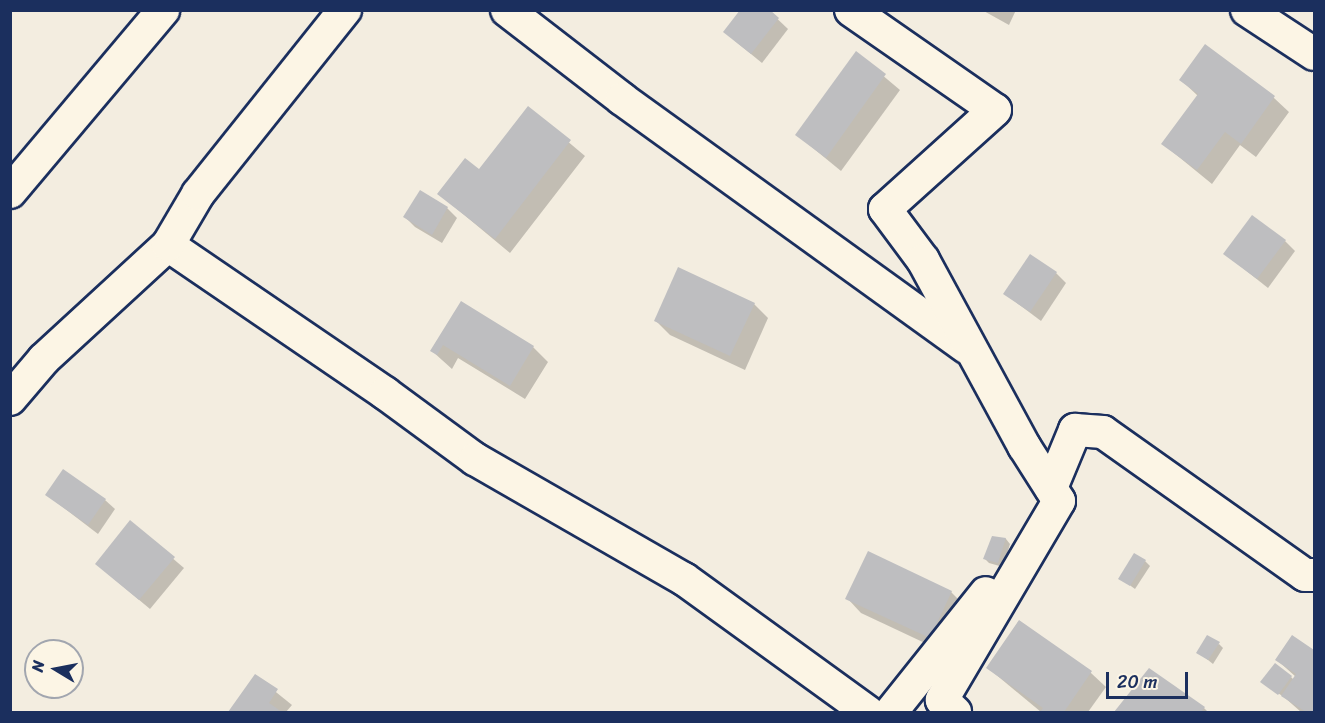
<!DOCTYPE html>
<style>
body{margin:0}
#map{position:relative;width:1325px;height:723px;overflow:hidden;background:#f3ede0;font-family:Sriracha,sans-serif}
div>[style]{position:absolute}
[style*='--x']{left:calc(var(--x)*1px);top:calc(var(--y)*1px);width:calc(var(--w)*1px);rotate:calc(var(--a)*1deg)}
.shadow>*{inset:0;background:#0003}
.building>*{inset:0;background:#bebec0}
.roads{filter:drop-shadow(2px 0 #1b2f5e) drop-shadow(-2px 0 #1b2f5e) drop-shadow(0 2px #1b2f5e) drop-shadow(0 -2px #1b2f5e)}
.minor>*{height:32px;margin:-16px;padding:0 16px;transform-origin:16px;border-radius:16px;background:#fcf5e5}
span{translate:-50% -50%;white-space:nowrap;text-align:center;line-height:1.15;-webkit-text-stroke:6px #fcf5e5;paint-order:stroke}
.frame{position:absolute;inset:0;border:12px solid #1b2f5e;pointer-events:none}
.north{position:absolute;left:24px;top:639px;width:60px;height:60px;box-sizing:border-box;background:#fcf5e5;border:2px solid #a2a6af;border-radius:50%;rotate:280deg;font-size:16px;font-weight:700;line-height:24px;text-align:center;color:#1b2f5e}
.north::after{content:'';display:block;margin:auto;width:21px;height:27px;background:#1b2f5e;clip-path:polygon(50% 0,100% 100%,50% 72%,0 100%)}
.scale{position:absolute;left:1106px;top:672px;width:82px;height:27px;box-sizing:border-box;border:3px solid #1b2f5e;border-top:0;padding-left:8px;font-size:18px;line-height:21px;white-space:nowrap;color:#1b2f5e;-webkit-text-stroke:4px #fcf5e5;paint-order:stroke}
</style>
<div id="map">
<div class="shadow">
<div style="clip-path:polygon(768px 10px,788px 29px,762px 63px,735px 41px)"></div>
<div style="clip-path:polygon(982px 10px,1016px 10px,1009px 25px)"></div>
<div style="clip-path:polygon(1205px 46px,1274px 98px,1289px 112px,1256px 157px,1240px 145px,1212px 184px,1163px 144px,1198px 96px,1181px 80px)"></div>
<div style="clip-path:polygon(856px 53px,900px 90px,841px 171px,797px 135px)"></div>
<div style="clip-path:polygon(528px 108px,585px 156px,510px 253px,439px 194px,480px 171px)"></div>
<div style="clip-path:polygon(420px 192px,447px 208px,457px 218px,442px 243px,415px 227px,405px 217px)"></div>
<div style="clip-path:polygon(1285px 241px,1295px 251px,1268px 288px,1225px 254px)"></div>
<div style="clip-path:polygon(1056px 273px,1066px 283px,1041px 321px,1005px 294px)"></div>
<div style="clip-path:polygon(461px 303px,533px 347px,548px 362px,525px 399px,458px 358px,452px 369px,432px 351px)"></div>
<div style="clip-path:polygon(754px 304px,768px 318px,745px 370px,670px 335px,656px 321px)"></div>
<div style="clip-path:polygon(47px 495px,105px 500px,115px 509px,98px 534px)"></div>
<div style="clip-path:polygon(130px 522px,184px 568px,150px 609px,107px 573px)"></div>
<div style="clip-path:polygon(993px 537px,1006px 539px,1010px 544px,1003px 567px,989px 563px,985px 559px)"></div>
<div style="clip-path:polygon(1145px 561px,1150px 566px,1135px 589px,1120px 578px)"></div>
<div style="clip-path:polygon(951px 592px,965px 606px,944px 652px,861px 613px,847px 598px)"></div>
<div style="clip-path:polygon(1020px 623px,1091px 673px,1106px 687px,1088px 712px,1041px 712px,988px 668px)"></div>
<div style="clip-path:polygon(1219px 644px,1223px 648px,1213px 664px,1198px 652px)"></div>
<div style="clip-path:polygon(1314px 650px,1314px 712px,1301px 712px,1284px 697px,1267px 686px,1291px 677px,1294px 680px,1296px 677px,1277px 660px)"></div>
<div style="clip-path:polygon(1150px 670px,1204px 708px,1208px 712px,1116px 712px)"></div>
<div style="clip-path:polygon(256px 676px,292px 705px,286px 712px,229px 712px)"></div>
</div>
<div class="building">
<div style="clip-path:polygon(740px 10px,770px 10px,779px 18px,751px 54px,723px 32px)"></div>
<div style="clip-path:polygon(1205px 44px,1275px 96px,1241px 144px,1225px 132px,1197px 170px,1161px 144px,1198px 94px,1179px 80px)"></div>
<div style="clip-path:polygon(856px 51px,886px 74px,826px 158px,795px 135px)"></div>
<div style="clip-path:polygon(528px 106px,571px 140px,495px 239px,437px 194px,465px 158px,479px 169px)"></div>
<div style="clip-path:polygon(420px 190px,448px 207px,432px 235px,403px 217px)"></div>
<div style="clip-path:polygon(1252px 215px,1286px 240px,1257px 279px,1223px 254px)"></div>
<div style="clip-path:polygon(1030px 254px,1057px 272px,1030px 312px,1003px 294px)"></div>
<div style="clip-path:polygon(678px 267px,755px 303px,730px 356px,654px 321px)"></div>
<div style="clip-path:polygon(461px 301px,534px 346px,510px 386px,443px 345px,437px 355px,430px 351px)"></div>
<div style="clip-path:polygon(63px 469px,106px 499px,88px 525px,45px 495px)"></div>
<div style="clip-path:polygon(130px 520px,175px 557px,139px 600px,95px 564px)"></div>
<div style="clip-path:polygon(992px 536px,1006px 538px,998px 563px,983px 559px)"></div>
<div style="clip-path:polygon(868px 551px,952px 591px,930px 638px,845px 599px)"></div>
<div style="clip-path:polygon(1134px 553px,1146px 560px,1130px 586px,1118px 579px)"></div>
<div style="clip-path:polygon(1019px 620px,1092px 671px,1064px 712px,1040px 712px,1043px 708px,986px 668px)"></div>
<div style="clip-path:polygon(1207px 635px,1220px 642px,1208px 660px,1196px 653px)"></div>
<div style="clip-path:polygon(1292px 635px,1314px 650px,1314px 712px,1306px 712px,1281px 696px,1296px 674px,1275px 660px)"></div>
<div style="clip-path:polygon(1275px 663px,1292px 676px,1278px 695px,1260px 682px)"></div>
<div style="clip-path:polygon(1149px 668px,1205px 707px,1201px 712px,1114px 712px)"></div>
<div style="clip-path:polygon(255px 674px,278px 689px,269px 703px,282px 712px,228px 712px)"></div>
</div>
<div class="roads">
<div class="minor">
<div style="--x:507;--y:10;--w:145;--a:37.7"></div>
<div style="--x:622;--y:99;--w:424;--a:35.8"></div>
<div style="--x:851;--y:10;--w:175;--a:34.8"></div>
<div style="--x:995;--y:110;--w:148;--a:138"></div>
<div style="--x:885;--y:209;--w:64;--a:53.3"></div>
<div style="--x:923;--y:260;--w:212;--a:61.5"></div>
<div style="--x:1024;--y:446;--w:65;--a:57.5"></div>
<div style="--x:1059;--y:501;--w:231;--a:120.5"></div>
<div style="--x:942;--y:700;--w:18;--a:43"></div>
<div style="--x:1247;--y:10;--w:80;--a:33.3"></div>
<div style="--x:10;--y:192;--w:238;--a:-49.9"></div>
<div style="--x:168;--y:245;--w:263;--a:34.3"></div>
<div style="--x:385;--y:393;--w:112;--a:36.3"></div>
<div style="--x:475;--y:459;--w:241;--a:29.9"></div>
<div style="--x:684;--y:579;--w:227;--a:35.9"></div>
<div style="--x:10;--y:399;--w:52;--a:-49.6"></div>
<div style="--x:44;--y:359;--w:168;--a:-42.6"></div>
<div style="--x:168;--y:245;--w:59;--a:-59.5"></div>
<div style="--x:198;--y:194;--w:236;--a:-51.4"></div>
<div style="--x:1051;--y:488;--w:63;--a:-67.5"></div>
<div style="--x:1075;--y:430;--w:28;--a:4"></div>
<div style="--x:1103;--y:432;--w:247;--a:35.3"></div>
<div style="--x:1305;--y:575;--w:9;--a:0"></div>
<div style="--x:891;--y:712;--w:152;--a:-51.4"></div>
</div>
</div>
<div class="frame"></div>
<div class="north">N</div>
<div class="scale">20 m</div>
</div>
